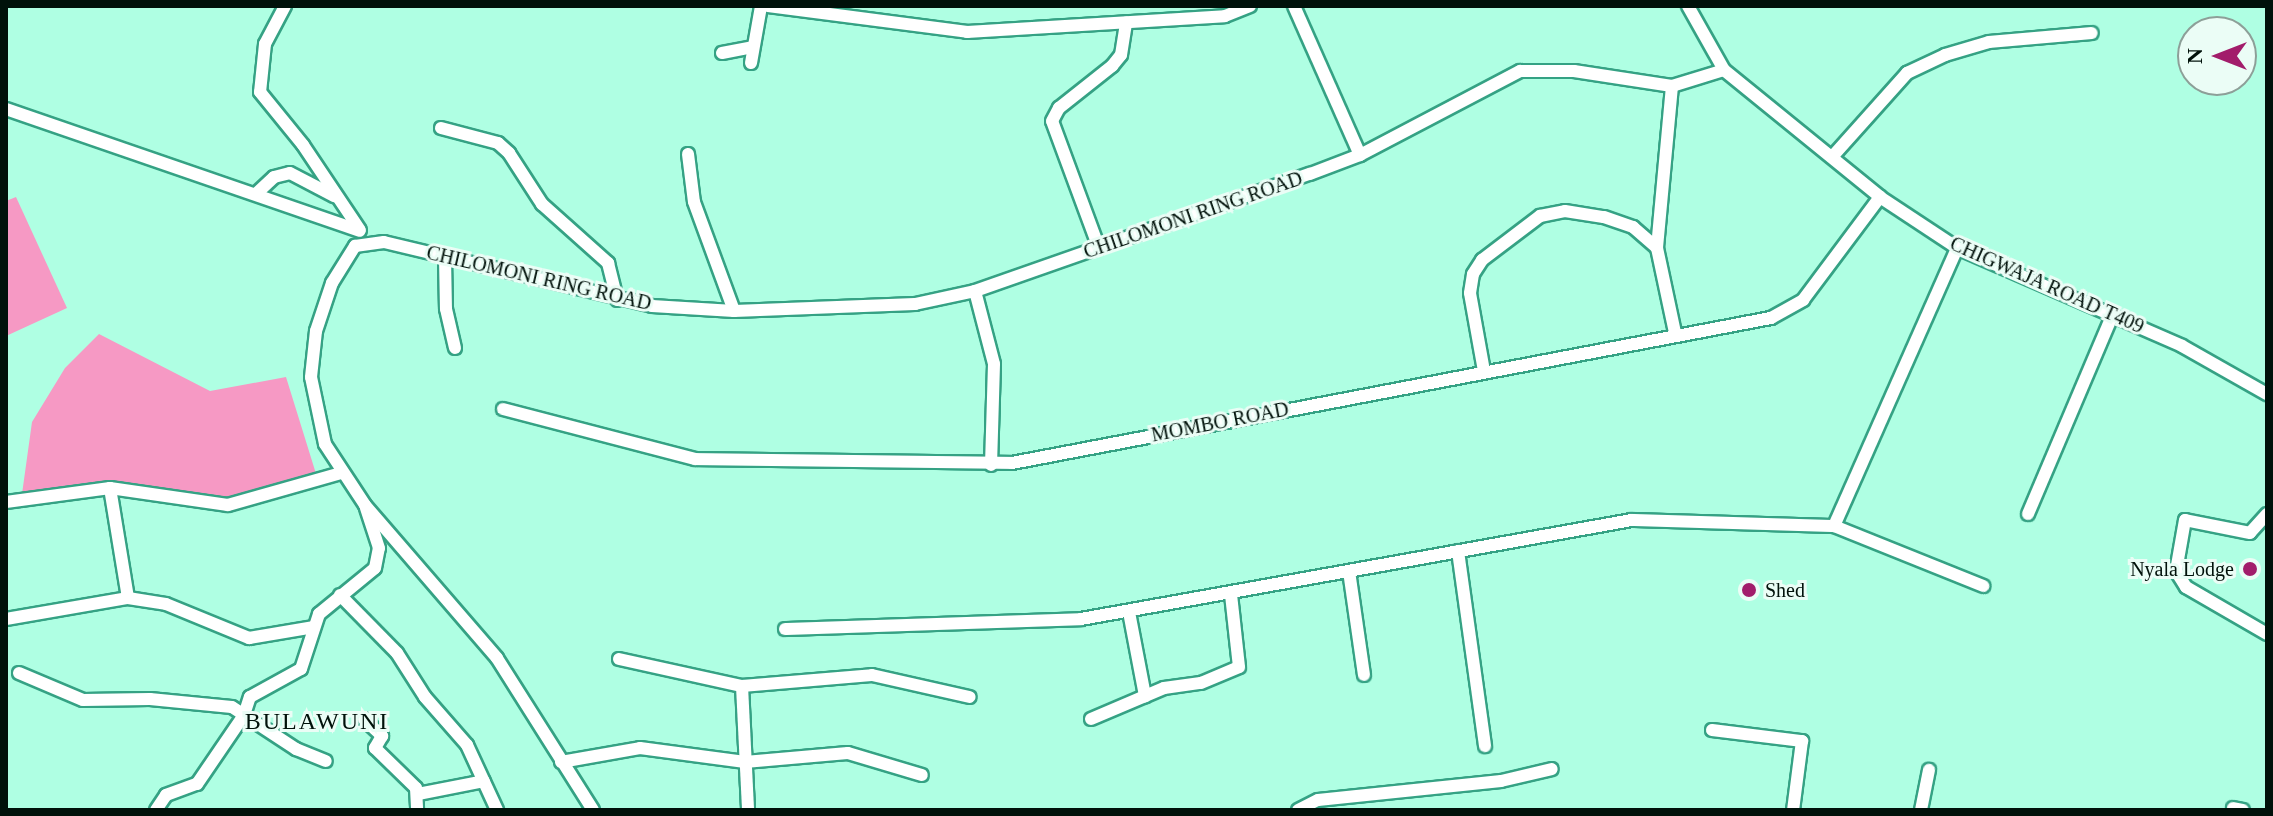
<!DOCTYPE html>
<style>
body{margin:0}
#map{position:relative;width:2273px;height:816px;overflow:hidden;background:#afffe3;font-family:"Times New Roman",serif}
div>[style]{position:absolute}
[style*='--x']{left:calc(var(--x)*1px);top:calc(var(--y)*1px);width:calc(var(--w)*1px);rotate:calc(var(--a)*1deg)}
.green>*{inset:0;background:#f699c4}
.roads{filter:drop-shadow(2px 0 #35a284) drop-shadow(-2px 0 #35a284) drop-shadow(0 2px #35a284) drop-shadow(0 -2px #35a284)}
.minor>*{height:12px;margin:-6px;padding:0 6px;transform-origin:6px;border-radius:6px;background:#fff}
.dots>*{width:22px;height:22px;translate:-50% -50%;box-sizing:border-box;border:4px solid #ebfdf6;border-radius:50%}
span{translate:-50% -50%;white-space:nowrap;text-align:center;line-height:1.15;-webkit-text-stroke:6px #ebfdf6;paint-order:stroke}
.street-label{font-size:20px;color:#00110a}
.poi-label{font-size:20px;color:#00110a}
.right{translate:-100% -50%;text-align:right}
.left{translate:0 -50%;text-align:left}
.quarter-label{font-size:24px;color:#00110a;letter-spacing:2px}
.frame{position:absolute;inset:0;border:8px solid #00110a;pointer-events:none}
.north{position:absolute;left:2177px;top:16px;width:80px;height:80px;box-sizing:border-box;background:#ebfdf6;border:2px solid #8d9f98;border-radius:50%;rotate:270deg;font-size:22px;font-weight:700;line-height:32px;text-align:center;color:#00110a}
.north::after{content:'';display:block;margin:auto;width:28px;height:36px;background:#a21d6b;clip-path:polygon(50% 0,100% 100%,50% 72%,0 100%)}
</style>
<div id="map">
<div class="green">
<div style="clip-path:polygon(16px 197px,67px 308px,6px 336px,6px 201px)"></div>
<div style="clip-path:polygon(99px 334px,210px 391px,286px 377px,317px 477px,223px 503px,122px 485px,22px 494px,32px 422px,65px 368px)"></div>
</div>
<div class="roads">
<div class="minor">
<div style="--x:285;--y:6;--w:43;--a:117.8"></div>
<div style="--x:265;--y:44;--w:48;--a:95.9"></div>
<div style="--x:260;--y:92;--w:68;--a:50.9"></div>
<div style="--x:303;--y:145;--w:102;--a:56.2"></div>
<div style="--x:768;--y:6;--w:201;--a:7.4"></div>
<div style="--x:967;--y:32;--w:258;--a:-3.5"></div>
<div style="--x:1225;--y:16;--w:27;--a:-22"></div>
<div style="--x:1294;--y:6;--w:163;--a:66.1"></div>
<div style="--x:1688;--y:6;--w:73;--a:60.6"></div>
<div style="--x:1724;--y:70;--w:201;--a:39.1"></div>
<div style="--x:1880;--y:197;--w:92;--a:33.5"></div>
<div style="--x:1957;--y:248;--w:245;--a:23.5"></div>
<div style="--x:2182;--y:346;--w:98;--a:29.5"></div>
<div style="--x:722;--y:53;--w:31;--a:-11"></div>
<div style="--x:751;--y:63;--w:58;--a:-80"></div>
<div style="--x:1672;--y:86;--w:163;--a:95.3"></div>
<div style="--x:1657;--y:248;--w:87;--a:78"></div>
<div style="--x:6;--y:109;--w:374;--a:19"></div>
<div style="--x:441;--y:128;--w:59;--a:14.7"></div>
<div style="--x:498;--y:143;--w:15;--a:42"></div>
<div style="--x:509;--y:153;--w:61;--a:57.1"></div>
<div style="--x:542;--y:204;--w:89;--a:41.8"></div>
<div style="--x:608;--y:263;--w:38;--a:76"></div>
<div style="--x:688;--y:154;--w:48;--a:82.9"></div>
<div style="--x:694;--y:202;--w:116;--a:69.8"></div>
<div style="--x:1832;--y:157;--w:113;--a:-48.2"></div>
<div style="--x:1907;--y:73;--w:42;--a:-25.3"></div>
<div style="--x:1945;--y:55;--w:46;--a:-16.5"></div>
<div style="--x:1989;--y:42;--w:103;--a:-5"></div>
<div style="--x:258;--y:192;--w:22;--a:-43"></div>
<div style="--x:274;--y:177;--w:16;--a:-14"></div>
<div style="--x:290;--y:173;--w:50;--a:27.6"></div>
<div style="--x:1099;--y:248;--w:135;--a:-110.3"></div>
<div style="--x:1052;--y:121;--w:15;--a:-62"></div>
<div style="--x:1059;--y:108;--w:68;--a:-38.4"></div>
<div style="--x:1112;--y:66;--w:14;--a:-51"></div>
<div style="--x:1121;--y:55;--w:33;--a:-81"></div>
<div style="--x:445;--y:258;--w:51;--a:88.9"></div>
<div style="--x:446;--y:309;--w:40;--a:77"></div>
<div style="--x:975;--y:291;--w:75;--a:75.4"></div>
<div style="--x:994;--y:364;--w:101;--a:91.7"></div>
<div style="--x:1484;--y:371;--w:79;--a:-100.2"></div>
<div style="--x:1470;--y:293;--w:19;--a:-81"></div>
<div style="--x:1473;--y:274;--w:17;--a:-57"></div>
<div style="--x:1482;--y:260;--w:73;--a:-37.2"></div>
<div style="--x:1540;--y:216;--w:25;--a:-11"></div>
<div style="--x:1565;--y:211;--w:39;--a:9"></div>
<div style="--x:1604;--y:217;--w:31;--a:19"></div>
<div style="--x:1633;--y:227;--w:32;--a:41"></div>
<div style="--x:503;--y:409;--w:198;--a:14.6"></div>
<div style="--x:695;--y:459;--w:317;--a:0.7"></div>
<div style="--x:1012;--y:463;--w:773;--a:-10.82"></div>
<div style="--x:1771;--y:318;--w:37;--a:-29"></div>
<div style="--x:1803;--y:300;--w:129;--a:-53.2"></div>
<div style="--x:110;--y:488;--w:111;--a:80.7"></div>
<div style="--x:6;--y:502;--w:105;--a:-7.7"></div>
<div style="--x:110;--y:488;--w:119;--a:8.2"></div>
<div style="--x:228;--y:505;--w:117;--a:-15.8"></div>
<div style="--x:2028;--y:514;--w:215;--a:-67"></div>
<div style="--x:2267;--y:514;--w:25;--a:132"></div>
<div style="--x:2250;--y:533;--w:66;--a:-168.7"></div>
<div style="--x:2185;--y:520;--w:52;--a:100"></div>
<div style="--x:2176;--y:571;--w:19;--a:58"></div>
<div style="--x:2186;--y:587;--w:94;--a:30.1"></div>
<div style="--x:1834;--y:526;--w:161;--a:21.9"></div>
<div style="--x:1458;--y:551;--w:197;--a:82.1"></div>
<div style="--x:1349;--y:571;--w:105;--a:81.8"></div>
<div style="--x:340;--y:595;--w:81;--a:45.5"></div>
<div style="--x:397;--y:653;--w:52;--a:57.5"></div>
<div style="--x:425;--y:697;--w:64;--a:48.8"></div>
<div style="--x:467;--y:745;--w:72;--a:65.2"></div>
<div style="--x:1129;--y:612;--w:86;--a:79.2"></div>
<div style="--x:6;--y:619;--w:124;--a:-9.8"></div>
<div style="--x:128;--y:598;--w:38;--a:9"></div>
<div style="--x:166;--y:604;--w:90;--a:22.3"></div>
<div style="--x:249;--y:638;--w:66;--a:-9.6"></div>
<div style="--x:785;--y:629;--w:296;--a:-1.9"></div>
<div style="--x:1081;--y:619;--w:560;--a:-10.19"></div>
<div style="--x:1632;--y:520;--w:202;--a:1.7"></div>
<div style="--x:1834;--y:526;--w:304;--a:-66.1"></div>
<div style="--x:619;--y:659;--w:126;--a:12.4"></div>
<div style="--x:742;--y:686;--w:130;--a:-4.8"></div>
<div style="--x:872;--y:675;--w:100;--a:12.7"></div>
<div style="--x:19;--y:673;--w:69;--a:22.9"></div>
<div style="--x:83;--y:700;--w:67;--a:-0.9"></div>
<div style="--x:150;--y:699;--w:82;--a:5.6"></div>
<div style="--x:232;--y:707;--w:77;--a:33.3"></div>
<div style="--x:296;--y:749;--w:32;--a:22"></div>
<div style="--x:742;--y:686;--w:124;--a:87.2"></div>
<div style="--x:364;--y:719;--w:25;--a:43"></div>
<div style="--x:382;--y:736;--w:14;--a:120"></div>
<div style="--x:375;--y:748;--w:57;--a:44.3"></div>
<div style="--x:416;--y:788;--w:22;--a:87"></div>
<div style="--x:1091;--y:719;--w:79;--a:-23"></div>
<div style="--x:1164;--y:688;--w:37;--a:-8"></div>
<div style="--x:1201;--y:683;--w:41;--a:-22.8"></div>
<div style="--x:1239;--y:667;--w:73;--a:-96.3"></div>
<div style="--x:1712;--y:730;--w:91;--a:7"></div>
<div style="--x:1802;--y:741;--w:70;--a:97.4"></div>
<div style="--x:561;--y:762;--w:80;--a:-10"></div>
<div style="--x:640;--y:748;--w:106;--a:7.6"></div>
<div style="--x:745;--y:762;--w:103;--a:-5"></div>
<div style="--x:848;--y:753;--w:77;--a:16.6"></div>
<div style="--x:418;--y:794;--w:67;--a:-11.1"></div>
<div style="--x:2233;--y:808;--w:10;--a:11"></div>
<div style="--x:156;--y:810;--w:18;--a:-56"></div>
<div style="--x:166;--y:795;--w:33;--a:-20"></div>
<div style="--x:197;--y:784;--w:83;--a:-55.7"></div>
<div style="--x:244;--y:715;--w:19;--a:-72"></div>
<div style="--x:250;--y:697;--w:58;--a:-28.8"></div>
<div style="--x:301;--y:669;--w:58;--a:-71.9"></div>
<div style="--x:319;--y:614;--w:72;--a:-39.4"></div>
<div style="--x:375;--y:568;--w:20;--a:-79"></div>
<div style="--x:379;--y:548;--w:42;--a:-108"></div>
<div style="--x:593;--y:810;--w:180;--a:-122.3"></div>
<div style="--x:497;--y:658;--w:202;--a:-130.8"></div>
<div style="--x:365;--y:505;--w:73;--a:-123.3"></div>
<div style="--x:325;--y:444;--w:68;--a:-101.8"></div>
<div style="--x:311;--y:377;--w:46;--a:-83.8"></div>
<div style="--x:316;--y:331;--w:51;--a:-71.6"></div>
<div style="--x:332;--y:283;--w:44;--a:-58.1"></div>
<div style="--x:355;--y:246;--w:29;--a:-8"></div>
<div style="--x:384;--y:242;--w:276;--a:13.4"></div>
<div style="--x:652;--y:306;--w:82;--a:3.5"></div>
<div style="--x:734;--y:311;--w:181;--a:-2.2"></div>
<div style="--x:915;--y:304;--w:61;--a:-12.2"></div>
<div style="--x:975;--y:291;--w:355;--a:-19.3"></div>
<div style="--x:1310;--y:174;--w:53;--a:-20.8"></div>
<div style="--x:1360;--y:155;--w:181;--a:-27.7"></div>
<div style="--x:1520;--y:71;--w:54;--a:0"></div>
<div style="--x:1574;--y:71;--w:99;--a:8.7"></div>
<div style="--x:1672;--y:86;--w:54;--a:-17.1"></div>
<div style="--x:1298;--y:810;--w:22;--a:-27"></div>
<div style="--x:1318;--y:800;--w:184;--a:-5.9"></div>
<div style="--x:1501;--y:781;--w:52;--a:-13.2"></div>
<div style="--x:1921;--y:810;--w:41;--a:-78.7"></div>
</div>
</div>
<div class="dots">
<div style="left:2250px;top:569px;background:#a21d6b"></div>
<div style="left:1749px;top:590px;background:#a21d6b"></div>
</div>
<div class="street-label">
<span style="left:1193px;top:215px;rotate:-19deg">CHILOMONI RING ROAD</span>
<span style="left:539px;top:278px;rotate:13deg">CHILOMONI RING ROAD</span>
<span style="left:2047px;top:285px;rotate:24deg">CHIGWAJA ROAD T409</span>
<span style="left:1220px;top:422px;rotate:-11deg">MOMBO ROAD</span>
</div>
<div class="poi-label">
<span class="right" style="left:2234px;top:569px">Nyala Lodge</span>
<span class="left" style="left:1765px;top:590px">Shed</span>
</div>
<div class="quarter-label">
<span style="left:317px;top:722px">BULAWUNI</span>
</div>
<div class="frame"></div>
<div class="north">N</div>
</div>
